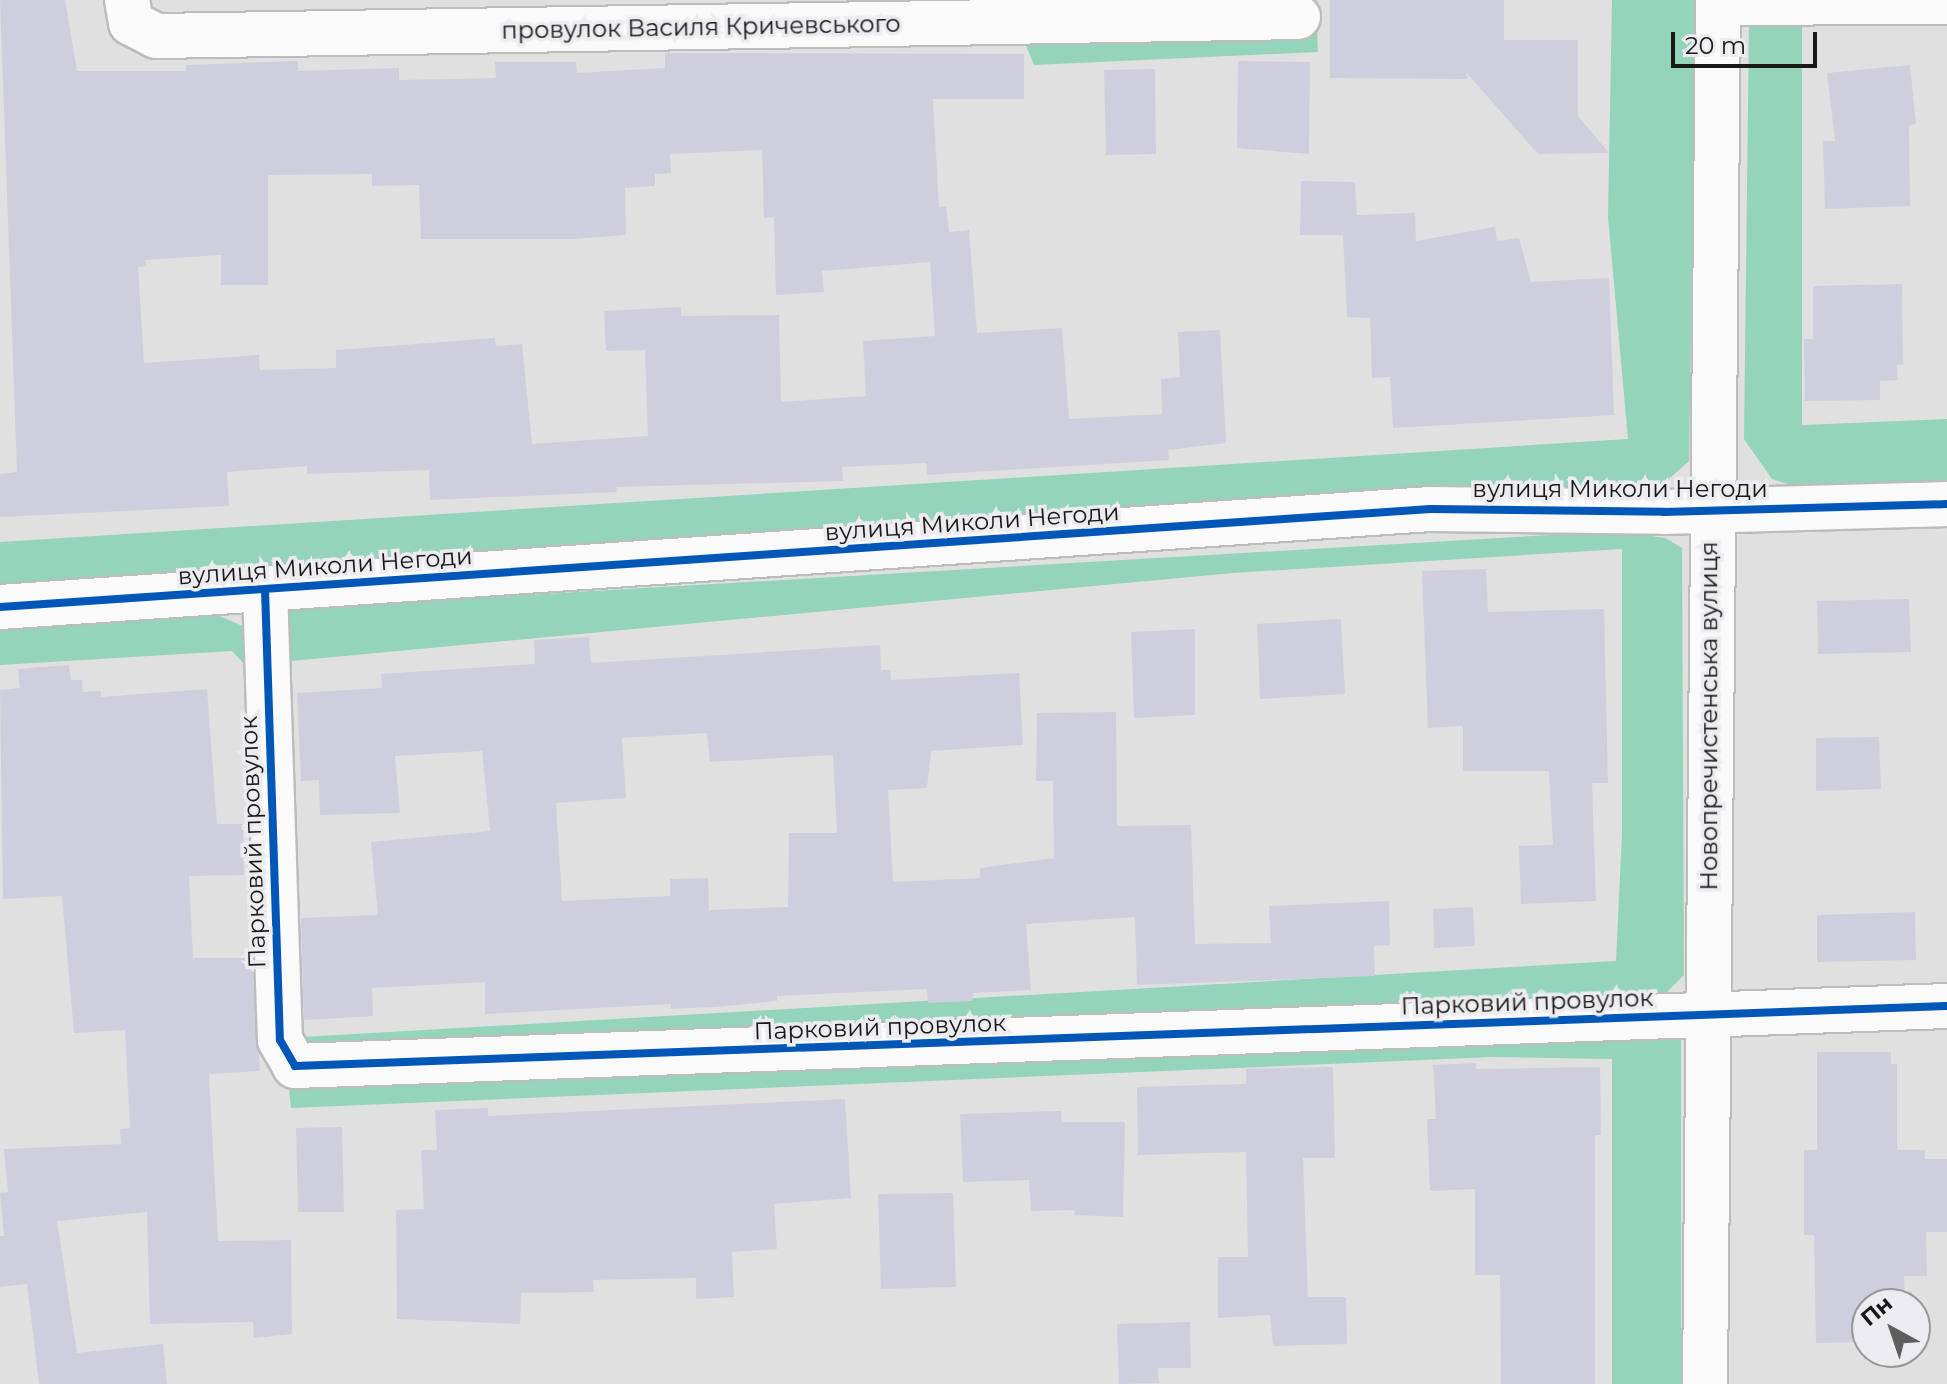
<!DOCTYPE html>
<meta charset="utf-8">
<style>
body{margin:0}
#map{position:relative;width:1947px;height:1384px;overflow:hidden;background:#e0e0e1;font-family:Montserrat,sans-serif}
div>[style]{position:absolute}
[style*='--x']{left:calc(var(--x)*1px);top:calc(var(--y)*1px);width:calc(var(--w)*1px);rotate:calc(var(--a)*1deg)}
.green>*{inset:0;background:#93d4ba}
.building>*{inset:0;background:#cfcedd}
.roads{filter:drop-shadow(2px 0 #bcbcbe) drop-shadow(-2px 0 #bcbcbe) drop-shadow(0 2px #bcbcbe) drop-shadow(0 -2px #bcbcbe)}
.minor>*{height:44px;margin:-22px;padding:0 22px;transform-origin:22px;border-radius:22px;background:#fafafa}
.cycleway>*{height:8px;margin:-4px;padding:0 4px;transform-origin:4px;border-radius:4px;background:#0057b8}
span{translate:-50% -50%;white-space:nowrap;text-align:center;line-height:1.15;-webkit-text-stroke:7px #ececf0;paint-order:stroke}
.street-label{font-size:24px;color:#181819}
.north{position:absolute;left:1851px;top:1288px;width:80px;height:80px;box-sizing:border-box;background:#ececf0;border:2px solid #97979a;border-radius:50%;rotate:320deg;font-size:22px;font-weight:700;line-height:32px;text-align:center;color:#181819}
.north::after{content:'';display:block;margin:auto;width:28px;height:36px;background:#5e5e5f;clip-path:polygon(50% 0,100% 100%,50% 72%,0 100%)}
.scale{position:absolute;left:1671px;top:32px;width:146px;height:36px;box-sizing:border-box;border:4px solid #181819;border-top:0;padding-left:10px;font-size:24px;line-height:28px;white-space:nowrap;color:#181819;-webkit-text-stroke:6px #ececf0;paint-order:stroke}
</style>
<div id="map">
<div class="green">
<div style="clip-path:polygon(1612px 0,1696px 0,1689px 461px,1663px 484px,0 587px,0 542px,1628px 439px,1608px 217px)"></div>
<div style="clip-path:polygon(1749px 24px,1802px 24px,1802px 425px,1947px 419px,1947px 486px,1804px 489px,1772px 479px,1744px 439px)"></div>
<div style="clip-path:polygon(1317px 29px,1318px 52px,1034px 65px,1023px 38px)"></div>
<div style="clip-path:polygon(1619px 531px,1665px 538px,1682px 548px,1684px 975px,1666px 993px,1536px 1006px,306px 1052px,303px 1037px,1616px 961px,1622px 834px,1622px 549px,1233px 573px,280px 662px,287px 609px)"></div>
<div style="clip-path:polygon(217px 615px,245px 627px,256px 677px,232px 651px,0 665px,0 629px)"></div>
<div style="clip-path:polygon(1612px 1032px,1681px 1038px,1681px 1384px,1612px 1384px,1612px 1059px,1493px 1057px,291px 1108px,289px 1089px)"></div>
</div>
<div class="building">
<div style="clip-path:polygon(evenodd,0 0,65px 0,77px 71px,186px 71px,186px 65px,298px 61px,298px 71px,399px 68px,399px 80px,496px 78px,495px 62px,576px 62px,577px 73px,665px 68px,665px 53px,1024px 54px,1024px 99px,933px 99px,939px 207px,946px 206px,949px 232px,969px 230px,977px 333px,1062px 328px,1069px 419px,1162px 414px,1161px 379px,1180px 377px,1178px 332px,1220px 330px,1226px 443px,1168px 450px,1169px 460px,927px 475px,926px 463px,842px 467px,843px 481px,616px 487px,617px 492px,430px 500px,429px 470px,307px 474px,307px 466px,227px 472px,229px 506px,0 517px,0 474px,17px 472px,0 0,762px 150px,764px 218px,774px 217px,776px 295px,824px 292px,822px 271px,930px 262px,935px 336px,863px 341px,866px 396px,781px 402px,779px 315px,681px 316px,681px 307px,604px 311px,606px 351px,645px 350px,648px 436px,532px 444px,522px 344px,496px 346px,495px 338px,336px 350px,336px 368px,260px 370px,259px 355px,144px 363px,138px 267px,146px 266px,145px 260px,221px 255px,221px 285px,268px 285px,268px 175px,372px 174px,372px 186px,419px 185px,421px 239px,573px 239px,626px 235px,625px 188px,655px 186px,655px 174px,671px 173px,670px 154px,762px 150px)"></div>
<div style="clip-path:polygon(1330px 0,1504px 0,1504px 40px,1578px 40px,1578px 116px,1609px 153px,1538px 154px,1466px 72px,1467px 79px,1330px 78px)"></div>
<div style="clip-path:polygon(1238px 61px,1310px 62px,1309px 154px,1237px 148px)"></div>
<div style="clip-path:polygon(1910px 65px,1916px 124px,1909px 125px,1910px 206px,1825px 209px,1823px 141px,1835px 141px,1827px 73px)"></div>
<div style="clip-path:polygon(1155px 69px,1156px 154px,1106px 155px,1104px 70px)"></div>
<div style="clip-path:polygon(1301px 181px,1355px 182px,1357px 215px,1415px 213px,1416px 241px,1495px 227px,1497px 241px,1519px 238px,1531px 282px,1609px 278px,1614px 415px,1393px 428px,1390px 377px,1372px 378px,1370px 318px,1347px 317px,1343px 235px,1300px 235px)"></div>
<div style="clip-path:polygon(1902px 284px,1903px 364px,1897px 365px,1898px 380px,1880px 381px,1880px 400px,1805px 401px,1804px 339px,1813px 339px,1813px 286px)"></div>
<div style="clip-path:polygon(1486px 569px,1488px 612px,1604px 609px,1608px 783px,1592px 783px,1596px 901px,1521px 904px,1519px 846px,1553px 845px,1549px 771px,1463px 771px,1463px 726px,1428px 728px,1422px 571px)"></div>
<div style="clip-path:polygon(1909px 599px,1911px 652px,1818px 654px,1817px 601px)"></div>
<div style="clip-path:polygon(1341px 619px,1345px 694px,1260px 699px,1257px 624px)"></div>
<div style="clip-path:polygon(1195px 629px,1195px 715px,1134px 718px,1131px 632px)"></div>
<div style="clip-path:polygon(evenodd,589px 637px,591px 663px,880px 645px,881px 670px,890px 670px,891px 680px,1019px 673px,1023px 745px,931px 751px,927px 788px,888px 790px,893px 882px,980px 878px,980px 868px,1054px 858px,1053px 781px,1036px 781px,1037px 713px,1116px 712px,1117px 826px,1191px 825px,1195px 944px,1271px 943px,1269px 906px,1389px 901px,1390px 945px,1374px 946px,1375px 976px,1137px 985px,1135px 917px,1026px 924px,1031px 990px,973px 993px,973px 1001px,928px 1003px,927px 989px,777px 996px,777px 1001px,715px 1007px,671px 1009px,671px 1004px,485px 1014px,485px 982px,372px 988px,373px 1016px,304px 1020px,301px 918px,378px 915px,371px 842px,490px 831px,482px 751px,395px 756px,400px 813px,320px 815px,319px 780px,301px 781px,297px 693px,382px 688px,381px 674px,535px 664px,534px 640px,589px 637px,707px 733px,710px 762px,833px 755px,837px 833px,789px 833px,788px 907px,709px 910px,708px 878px,670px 879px,670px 896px,562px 901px,556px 803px,626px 798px,622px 738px,707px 733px)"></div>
<div style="clip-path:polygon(69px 665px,71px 680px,82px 680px,83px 692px,101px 691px,101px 697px,207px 689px,217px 824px,243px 824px,244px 875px,189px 876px,193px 958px,252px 958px,260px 1071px,209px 1074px,218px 1241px,291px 1240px,292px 1334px,254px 1338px,253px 1322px,150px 1324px,147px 1212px,57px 1221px,77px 1353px,163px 1344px,167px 1384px,39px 1384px,27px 1284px,0 1287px,0 1236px,4px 1236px,0 1193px,8px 1192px,4px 1149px,121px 1144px,120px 1129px,130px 1128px,125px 1030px,74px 1033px,62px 896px,3px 899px,0 690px,20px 688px,18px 669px)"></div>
<div style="clip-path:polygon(1879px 737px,1881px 789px,1816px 791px,1816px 738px)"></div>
<div style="clip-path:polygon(1473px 907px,1475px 946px,1434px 948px,1433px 909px)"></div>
<div style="clip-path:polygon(1915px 912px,1916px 960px,1817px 962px,1817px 915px)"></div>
<div style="clip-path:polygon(1817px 1052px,1891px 1052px,1891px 1064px,1897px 1064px,1897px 1150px,1925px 1150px,1925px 1159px,1947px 1159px,1947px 1232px,1926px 1232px,1927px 1276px,1904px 1276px,1905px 1304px,1867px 1304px,1867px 1342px,1816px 1343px,1814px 1235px,1804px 1235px,1804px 1150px,1817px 1150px)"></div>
<div style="clip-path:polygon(1476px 1063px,1476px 1069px,1600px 1067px,1601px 1135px,1595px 1135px,1595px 1384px,1501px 1384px,1500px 1275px,1475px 1275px,1475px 1189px,1430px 1191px,1427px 1119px,1436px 1119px,1433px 1065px)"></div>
<div style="clip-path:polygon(1333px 1067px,1335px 1158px,1303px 1158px,1308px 1297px,1346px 1297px,1347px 1344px,1273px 1346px,1270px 1315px,1218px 1318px,1218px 1257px,1248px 1257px,1246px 1152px,1138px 1155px,1137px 1087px,1246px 1084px,1246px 1069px)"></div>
<div style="clip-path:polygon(845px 1099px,851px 1198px,774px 1204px,777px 1249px,732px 1252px,734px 1297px,696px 1299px,696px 1278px,593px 1280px,594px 1292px,521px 1293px,520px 1324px,397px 1319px,396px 1210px,424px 1209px,421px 1150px,437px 1150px,435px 1110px,488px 1108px,488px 1116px)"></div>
<div style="clip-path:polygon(1061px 1111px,1062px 1122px,1125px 1122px,1123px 1217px,1074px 1215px,1075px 1210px,1031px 1211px,1029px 1180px,963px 1182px,960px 1114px)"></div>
<div style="clip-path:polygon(342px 1127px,344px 1212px,298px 1212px,296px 1128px)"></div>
<div style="clip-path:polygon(953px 1193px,956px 1287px,881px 1289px,878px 1194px)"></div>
<div style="clip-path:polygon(1190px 1322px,1191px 1368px,1158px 1368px,1159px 1383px,1119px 1384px,1117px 1324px)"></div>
</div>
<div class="roads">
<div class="minor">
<div style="--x:127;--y:0;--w:23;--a:80"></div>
<div style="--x:131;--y:23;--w:28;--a:27"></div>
<div style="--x:156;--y:36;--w:1142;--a:-0.95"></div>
<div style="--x:1718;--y:3;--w:229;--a:-0.3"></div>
<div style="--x:265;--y:590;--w:450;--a:88.1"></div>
<div style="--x:280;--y:1040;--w:30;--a:60"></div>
<div style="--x:295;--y:1066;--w:1653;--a:-2.08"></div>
<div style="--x:0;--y:607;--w:1434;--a:-3.92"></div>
<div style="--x:1431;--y:509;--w:233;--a:0.7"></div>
<div style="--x:1664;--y:512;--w:283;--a:-1.6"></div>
<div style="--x:1705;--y:1384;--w:1384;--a:-89.46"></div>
</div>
</div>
<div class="cycleway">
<div style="--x:265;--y:590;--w:450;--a:88.1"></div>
<div style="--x:280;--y:1040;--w:30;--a:60"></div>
<div style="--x:295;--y:1066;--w:1653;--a:-2.08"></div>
<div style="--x:0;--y:607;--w:1434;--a:-3.92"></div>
<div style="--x:1431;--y:509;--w:233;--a:0.7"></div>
<div style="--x:1664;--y:512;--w:283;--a:-1.6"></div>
</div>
<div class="street-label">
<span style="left:701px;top:27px;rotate:-1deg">провулок Василя Кричевського</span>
<span style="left:1620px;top:489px">вулиця Миколи Негоди</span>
<span style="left:972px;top:522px;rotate:-4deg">вулиця Миколи Негоди</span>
<span style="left:325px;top:566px;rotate:-4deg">вулиця Миколи Негоди</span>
<span style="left:1709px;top:716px;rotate:-90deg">Новопречистенська вулиця</span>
<span style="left:253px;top:842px;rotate:-92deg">Парковий провулок</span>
<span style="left:1527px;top:1002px;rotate:-2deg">Парковий провулок</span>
<span style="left:880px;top:1027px;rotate:-2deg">Парковий провулок</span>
</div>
<div class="north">Пн</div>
<div class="scale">20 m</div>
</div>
